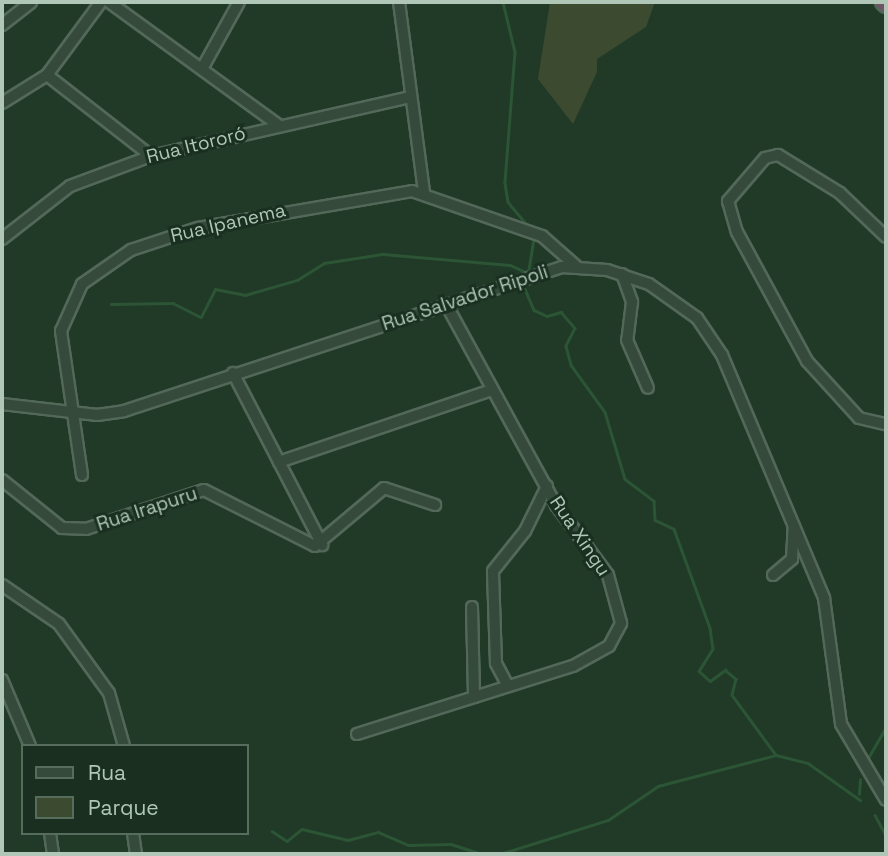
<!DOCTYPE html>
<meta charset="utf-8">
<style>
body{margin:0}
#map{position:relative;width:888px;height:856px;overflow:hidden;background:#213a28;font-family:"Space Grotesk",sans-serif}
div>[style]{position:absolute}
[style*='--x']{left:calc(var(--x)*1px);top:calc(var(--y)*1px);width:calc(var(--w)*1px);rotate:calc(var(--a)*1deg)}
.green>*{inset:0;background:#3c4b2f}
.stream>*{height:2.5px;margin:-1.25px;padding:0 1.25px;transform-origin:1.25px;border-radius:1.25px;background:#2b5535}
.roads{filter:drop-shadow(2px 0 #536859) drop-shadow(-2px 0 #536859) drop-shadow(0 2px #536859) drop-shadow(0 -2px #536859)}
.minor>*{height:10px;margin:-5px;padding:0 5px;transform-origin:5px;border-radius:5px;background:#354a3b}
.highway>*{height:14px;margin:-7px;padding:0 7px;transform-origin:7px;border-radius:7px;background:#715267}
span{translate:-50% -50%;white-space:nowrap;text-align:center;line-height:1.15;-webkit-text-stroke:6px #1a2f20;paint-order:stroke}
.street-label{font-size:19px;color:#b0c7b7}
.frame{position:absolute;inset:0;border:4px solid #b0c7b7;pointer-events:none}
.legend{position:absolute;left:21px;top:744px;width:228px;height:91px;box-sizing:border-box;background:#1a2f20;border:2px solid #566c5c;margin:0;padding:9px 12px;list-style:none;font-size:21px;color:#b0c7b7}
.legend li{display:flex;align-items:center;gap:14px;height:35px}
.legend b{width:35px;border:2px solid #566c5c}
</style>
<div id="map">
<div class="green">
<div style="clip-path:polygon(550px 2px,655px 2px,646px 27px,597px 59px,597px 72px,573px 124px,538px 79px)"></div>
</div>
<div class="stream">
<div style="--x:503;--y:2;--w:51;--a:76.5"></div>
<div style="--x:515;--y:52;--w:131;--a:94.4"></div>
<div style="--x:505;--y:183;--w:19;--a:81"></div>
<div style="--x:508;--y:202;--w:34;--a:50"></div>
<div style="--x:647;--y:3;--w:2;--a:-27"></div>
<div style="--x:525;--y:289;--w:23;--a:67"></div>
<div style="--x:534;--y:310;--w:14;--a:25"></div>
<div style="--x:547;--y:316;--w:15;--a:-16"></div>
<div style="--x:561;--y:312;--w:21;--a:49"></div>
<div style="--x:575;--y:328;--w:20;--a:117"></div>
<div style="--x:566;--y:346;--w:20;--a:75"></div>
<div style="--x:571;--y:365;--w:58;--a:54.1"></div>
<div style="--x:605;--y:412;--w:70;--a:73.4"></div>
<div style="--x:625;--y:479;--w:36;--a:37"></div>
<div style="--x:654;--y:501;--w:19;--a:87"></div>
<div style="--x:655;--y:520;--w:21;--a:25"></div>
<div style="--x:674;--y:529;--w:105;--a:70"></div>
<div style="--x:710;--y:628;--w:21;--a:82"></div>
<div style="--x:713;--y:649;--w:26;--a:122"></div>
<div style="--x:699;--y:671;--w:15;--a:42"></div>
<div style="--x:710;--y:681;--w:19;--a:-36"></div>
<div style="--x:725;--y:670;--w:14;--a:39"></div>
<div style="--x:736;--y:679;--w:16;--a:104"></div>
<div style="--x:732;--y:695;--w:74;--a:53.7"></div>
<div style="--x:776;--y:755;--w:33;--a:14"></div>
<div style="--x:808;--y:763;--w:64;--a:35.4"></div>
<div style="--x:111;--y:304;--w:62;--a:-0.9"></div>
<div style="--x:173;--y:303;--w:31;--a:27"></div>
<div style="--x:201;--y:317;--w:31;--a:-63"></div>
<div style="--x:215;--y:289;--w:31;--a:11"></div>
<div style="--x:245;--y:295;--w:54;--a:-16.1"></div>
<div style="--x:297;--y:280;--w:32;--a:-32"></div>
<div style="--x:324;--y:263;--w:60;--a:-8.7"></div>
<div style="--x:383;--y:254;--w:127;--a:5"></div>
<div style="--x:510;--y:265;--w:20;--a:24"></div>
<div style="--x:528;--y:273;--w:31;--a:-81"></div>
<div style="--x:867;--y:760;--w:38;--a:-60"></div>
<div style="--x:859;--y:794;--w:14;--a:-86"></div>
<div style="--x:875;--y:815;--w:24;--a:62"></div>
<div style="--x:272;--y:831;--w:18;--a:34"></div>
<div style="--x:287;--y:841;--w:19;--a:-39"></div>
<div style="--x:302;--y:829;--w:47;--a:13.4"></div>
<div style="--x:348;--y:840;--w:31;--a:-15"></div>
<div style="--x:378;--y:832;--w:33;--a:23"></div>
<div style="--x:408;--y:845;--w:43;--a:-1.3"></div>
<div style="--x:451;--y:844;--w:32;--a:18"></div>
<div style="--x:500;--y:854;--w:113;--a:-17.5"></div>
<div style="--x:608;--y:820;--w:60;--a:-34.2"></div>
<div style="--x:658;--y:786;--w:122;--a:-14.7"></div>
</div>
<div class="roads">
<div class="minor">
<div style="--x:109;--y:2;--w:209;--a:36"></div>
<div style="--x:399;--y:2;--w:193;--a:82.5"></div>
<div style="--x:2;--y:25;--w:37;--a:-38"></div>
<div style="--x:203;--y:67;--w:74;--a:-61"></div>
<div style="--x:47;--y:75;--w:132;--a:37.9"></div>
<div style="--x:2;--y:103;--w:53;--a:-31.9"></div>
<div style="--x:47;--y:75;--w:91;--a:-53.5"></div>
<div style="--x:886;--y:237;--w:64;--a:-136.3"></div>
<div style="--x:840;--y:193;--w:73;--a:-148.5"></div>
<div style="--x:778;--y:155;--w:13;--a:167"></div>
<div style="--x:765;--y:158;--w:57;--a:130.7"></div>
<div style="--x:728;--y:201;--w:32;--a:74"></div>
<div style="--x:737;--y:232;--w:147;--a:61.5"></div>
<div style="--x:807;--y:361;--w:77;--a:47.6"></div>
<div style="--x:859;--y:418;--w:28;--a:13"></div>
<div style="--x:2;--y:239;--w:86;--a:-37.9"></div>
<div style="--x:70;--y:186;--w:86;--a:-20.3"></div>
<div style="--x:151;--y:156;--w:266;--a:-12.8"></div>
<div style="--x:622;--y:274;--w:30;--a:70"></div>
<div style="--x:632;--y:302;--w:38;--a:97"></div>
<div style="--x:627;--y:340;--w:52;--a:66.4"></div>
<div style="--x:233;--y:373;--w:194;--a:62.6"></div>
<div style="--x:2;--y:404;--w:96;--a:6.6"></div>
<div style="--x:97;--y:415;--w:27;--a:-8"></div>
<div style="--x:124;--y:411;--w:461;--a:-18.2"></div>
<div style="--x:562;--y:267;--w:45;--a:3.8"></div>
<div style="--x:607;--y:270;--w:44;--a:18.4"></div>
<div style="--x:649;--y:284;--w:59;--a:35.3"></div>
<div style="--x:697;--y:318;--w:45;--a:56"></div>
<div style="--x:722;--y:355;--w:264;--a:67.2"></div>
<div style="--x:824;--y:598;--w:127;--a:82.3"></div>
<div style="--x:841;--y:724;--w:88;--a:59.4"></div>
<div style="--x:279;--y:462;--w:225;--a:-18.7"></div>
<div style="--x:82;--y:475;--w:146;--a:-98.3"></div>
<div style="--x:61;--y:331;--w:51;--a:-65.9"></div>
<div style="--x:82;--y:284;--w:60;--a:-34.8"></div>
<div style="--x:131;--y:250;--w:71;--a:-18.2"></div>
<div style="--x:198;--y:228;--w:217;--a:-9.8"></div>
<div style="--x:412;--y:191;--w:138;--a:19.1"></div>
<div style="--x:542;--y:236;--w:45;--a:41.4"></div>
<div style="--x:2;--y:480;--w:77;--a:38.7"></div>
<div style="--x:62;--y:528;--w:24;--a:2"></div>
<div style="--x:86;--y:529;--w:124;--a:-18.3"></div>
<div style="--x:204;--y:490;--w:124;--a:26.8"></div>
<div style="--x:315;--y:546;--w:90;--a:-40"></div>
<div style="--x:384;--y:488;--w:54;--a:18.4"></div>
<div style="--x:773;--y:575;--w:25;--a:-40"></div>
<div style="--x:792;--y:559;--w:33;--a:-87"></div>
<div style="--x:2;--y:585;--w:69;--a:34.4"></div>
<div style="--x:59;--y:624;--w:85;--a:54.1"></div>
<div style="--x:109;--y:693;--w:55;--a:74.2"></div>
<div style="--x:472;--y:607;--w:90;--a:88.7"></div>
<div style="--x:2;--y:680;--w:72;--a:67"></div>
<div style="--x:508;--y:686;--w:26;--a:-118"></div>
<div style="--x:496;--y:663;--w:92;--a:-91.9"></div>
<div style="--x:493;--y:571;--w:51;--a:-51.3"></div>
<div style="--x:525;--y:531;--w:50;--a:-63.9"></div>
<div style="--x:357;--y:734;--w:226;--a:-17.5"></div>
<div style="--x:573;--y:666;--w:41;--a:-29.1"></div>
<div style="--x:609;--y:646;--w:26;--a:-62"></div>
<div style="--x:621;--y:623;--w:50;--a:-105.2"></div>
<div style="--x:608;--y:575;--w:87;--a:-126.6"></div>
<div style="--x:556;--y:505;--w:229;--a:-118.7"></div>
<div style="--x:50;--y:833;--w:21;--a:82"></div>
<div style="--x:133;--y:833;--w:21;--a:82"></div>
</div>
<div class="highway">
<div style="--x:883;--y:2;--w:4;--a:45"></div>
</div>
</div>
<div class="street-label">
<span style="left:196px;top:145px;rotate:-14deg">Rua Itororó</span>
<span style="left:228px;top:223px;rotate:-13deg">Rua Ipanema</span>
<span style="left:465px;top:298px;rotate:-18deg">Rua Salvador Ripoli</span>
<span style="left:147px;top:509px;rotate:-18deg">Rua Irapuru</span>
<span style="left:580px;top:536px;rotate:56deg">Rua Xingu</span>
</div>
<div class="frame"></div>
<ul class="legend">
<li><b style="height:9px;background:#354a3b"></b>Rua</li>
<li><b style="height:19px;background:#3c4b2f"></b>Parque</li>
</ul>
</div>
